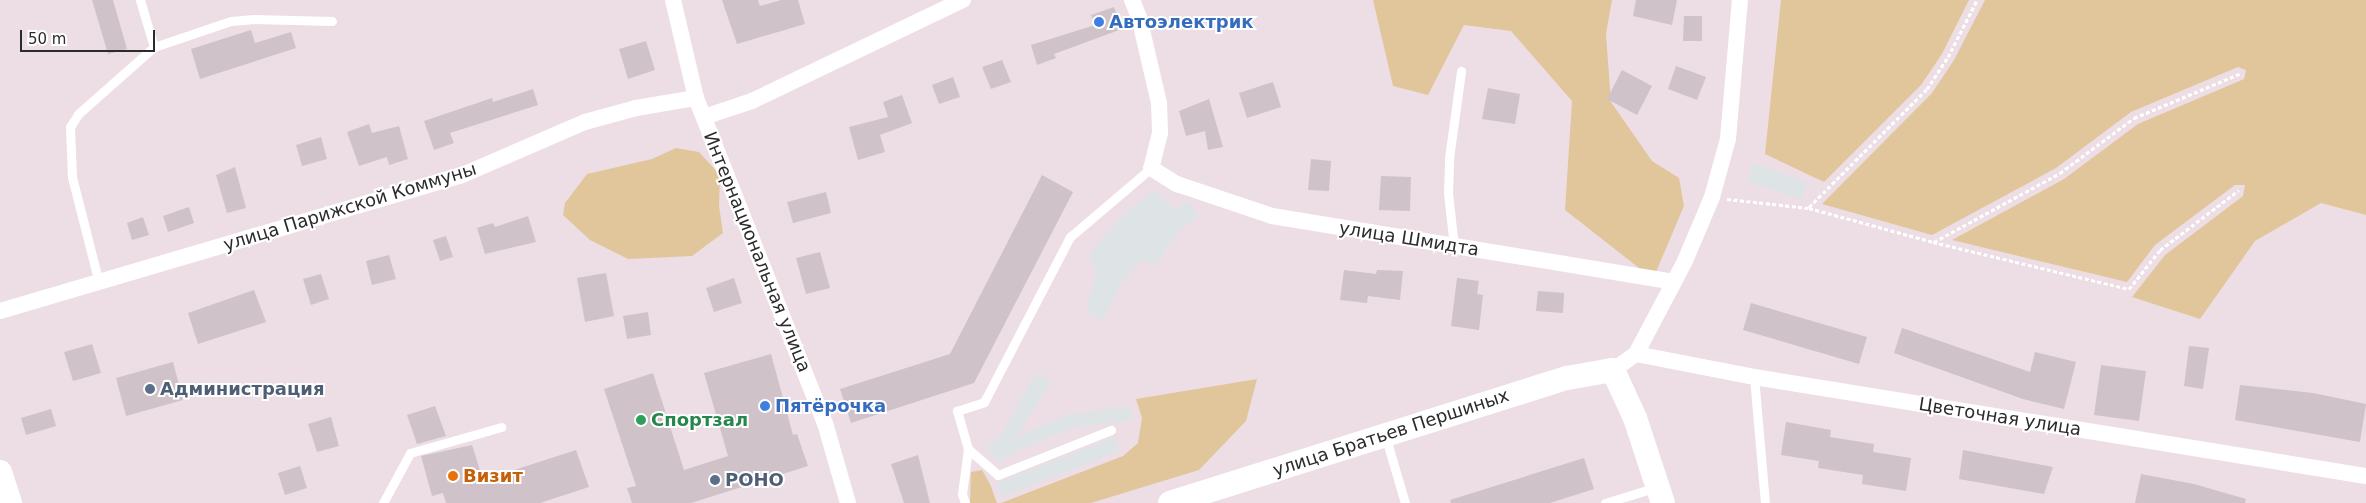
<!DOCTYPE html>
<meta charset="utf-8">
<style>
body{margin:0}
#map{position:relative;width:2366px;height:503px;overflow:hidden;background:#eddee5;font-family:"DejaVu Sans",sans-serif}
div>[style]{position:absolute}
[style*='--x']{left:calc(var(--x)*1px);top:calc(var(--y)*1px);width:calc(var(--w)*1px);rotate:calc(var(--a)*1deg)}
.industrial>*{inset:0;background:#dee4e5}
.green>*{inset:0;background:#e1c69c}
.building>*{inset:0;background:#cfc2c8}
.path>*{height:3px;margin-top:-1.5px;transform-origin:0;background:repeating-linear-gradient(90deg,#fff 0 4px,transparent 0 6.5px)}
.lane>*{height:9px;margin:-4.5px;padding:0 4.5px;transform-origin:4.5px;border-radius:4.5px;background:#fff}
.street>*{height:16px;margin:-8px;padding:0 8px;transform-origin:8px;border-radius:8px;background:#fff}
.secondary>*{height:24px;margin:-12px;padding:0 12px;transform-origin:12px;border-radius:12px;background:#fff}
.dots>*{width:14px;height:14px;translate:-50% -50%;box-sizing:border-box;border:2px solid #fff;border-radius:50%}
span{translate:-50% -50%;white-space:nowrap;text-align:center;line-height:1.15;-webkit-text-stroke:4px #fff;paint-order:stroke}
.shop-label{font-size:18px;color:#366cbe;font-weight:700}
.left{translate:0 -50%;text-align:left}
.street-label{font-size:18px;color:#2b2b2b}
.service-label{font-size:18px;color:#4e5e75;font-weight:700}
.leisure-label{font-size:18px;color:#27864d;font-weight:700}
.food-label{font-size:18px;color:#c56008;font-weight:700}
.scale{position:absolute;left:20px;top:30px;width:135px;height:22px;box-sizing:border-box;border:2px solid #2b2b2b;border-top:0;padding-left:6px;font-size:15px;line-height:18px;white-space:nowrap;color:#2b2b2b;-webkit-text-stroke:4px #fff;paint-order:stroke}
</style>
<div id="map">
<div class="industrial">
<div style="clip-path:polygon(1753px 163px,1808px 182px,1801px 200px,1747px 181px)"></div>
<div style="clip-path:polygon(1155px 190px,1174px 208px,1189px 201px,1199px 217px,1180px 230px,1155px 264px,1142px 260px,1120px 284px,1103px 321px,1086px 311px,1096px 273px,1089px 255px,1119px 219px)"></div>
<div style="clip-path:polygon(1035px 373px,1052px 381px,1016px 437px,1069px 414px,1131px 406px,1133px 420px,1071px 428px,1021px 449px,999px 463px,985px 449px,1002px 432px)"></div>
<div style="clip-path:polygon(1114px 437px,1120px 451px,1002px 497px,996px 483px)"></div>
</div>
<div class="green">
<div style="clip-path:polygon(1373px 0,1612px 0,1606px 34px,1611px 102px,1652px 161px,1679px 178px,1684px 206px,1653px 279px,1565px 210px,1572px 101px,1511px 31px,1464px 25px,1428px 95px,1393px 86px)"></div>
<div style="clip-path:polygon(1781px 0,1969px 0,1942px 54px,1921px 85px,1824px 182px,1765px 154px)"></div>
<div style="clip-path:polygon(1985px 0,2366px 0,2366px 215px,2321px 203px,2255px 241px,2200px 319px,2132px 297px,2165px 255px,2243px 196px,2245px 185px,2235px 185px,2155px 245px,2127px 282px,1952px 240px,2064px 179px,2138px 124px,2244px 79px,2246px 70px,2238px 67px,2131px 112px,2056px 168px,1932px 235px,1822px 204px,1932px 93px,1954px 60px)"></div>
<div style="clip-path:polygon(676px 148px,699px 152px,720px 175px,719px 206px,723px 233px,692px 256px,628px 259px,590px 240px,563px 215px,565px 203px,587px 174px,652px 159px)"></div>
<div style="clip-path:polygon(1257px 379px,1246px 421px,1199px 470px,1091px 503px,1001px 503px,1123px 456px,1138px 443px,1142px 418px,1136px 399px)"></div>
<div style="clip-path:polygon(982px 470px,990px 484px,997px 503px,970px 503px,971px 472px)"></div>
</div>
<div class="building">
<div style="clip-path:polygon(92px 0,113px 0,127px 49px,108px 54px)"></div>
<div style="clip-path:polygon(722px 0,758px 0,760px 6px,781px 0,798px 0,805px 24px,737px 44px)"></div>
<div style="clip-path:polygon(1636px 0,1677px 0,1672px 25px,1633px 16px)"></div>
<div style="clip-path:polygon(1114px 7px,1122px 29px,1054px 54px,1056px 58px,1037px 65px,1031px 45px,1095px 25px,1091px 15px)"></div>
<div style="clip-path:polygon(1684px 16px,1702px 16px,1702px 41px,1683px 41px)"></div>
<div style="clip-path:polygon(251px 30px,255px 43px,291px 32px,296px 48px,200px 79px,191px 49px)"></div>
<div style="clip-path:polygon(646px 41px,655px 70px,628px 79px,619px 49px)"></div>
<div style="clip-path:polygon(1002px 60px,1011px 82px,991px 89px,982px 67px)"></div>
<div style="clip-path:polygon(1676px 66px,1706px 77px,1697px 100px,1668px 89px)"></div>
<div style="clip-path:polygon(1622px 70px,1652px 86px,1637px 115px,1607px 99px)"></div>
<div style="clip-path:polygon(953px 77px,960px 97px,939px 104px,932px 85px)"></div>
<div style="clip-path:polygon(1273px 82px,1281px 107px,1247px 118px,1239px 93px)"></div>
<div style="clip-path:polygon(1488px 88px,1520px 94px,1515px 124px,1482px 119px)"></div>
<div style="clip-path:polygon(533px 89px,538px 105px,450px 133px,454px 143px,434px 150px,424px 121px,492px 98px,493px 102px)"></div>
<div style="clip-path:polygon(902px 95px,912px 123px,880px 135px,885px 152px,858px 160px,849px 127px,888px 117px,883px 102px)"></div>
<div style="clip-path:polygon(1209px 99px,1223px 147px,1208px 150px,1205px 131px,1186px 136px,1179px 111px)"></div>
<div style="clip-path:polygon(369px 124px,372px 133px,399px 126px,408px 159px,389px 165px,387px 157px,359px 166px,347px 132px)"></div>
<div style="clip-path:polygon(321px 137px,327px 159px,302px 166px,296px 145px)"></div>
<div style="clip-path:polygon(1311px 159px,1331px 161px,1329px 191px,1308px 190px)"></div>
<div style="clip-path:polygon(235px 167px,246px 208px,227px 213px,216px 175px)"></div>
<div style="clip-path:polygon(1042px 175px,1073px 192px,974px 383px,851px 423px,840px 389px,950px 354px)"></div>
<div style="clip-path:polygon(1381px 176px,1411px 177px,1410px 211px,1379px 210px)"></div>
<div style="clip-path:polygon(826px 192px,831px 213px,793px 223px,787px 202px)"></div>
<div style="clip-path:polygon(189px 207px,194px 223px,168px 232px,163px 216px)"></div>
<div style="clip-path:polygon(528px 216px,536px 242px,485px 254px,477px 228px,493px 223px,495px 227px)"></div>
<div style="clip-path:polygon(143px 217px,149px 235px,132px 240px,127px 223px)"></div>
<div style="clip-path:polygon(446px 236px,453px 257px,440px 261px,433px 240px)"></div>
<div style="clip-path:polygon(820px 252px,830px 288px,806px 294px,796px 258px)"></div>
<div style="clip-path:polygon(389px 255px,396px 279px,372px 285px,366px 261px)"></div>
<div style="clip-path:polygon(1344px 270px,1376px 274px,1377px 270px,1403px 271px,1400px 300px,1368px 296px,1367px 303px,1340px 300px)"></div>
<div style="clip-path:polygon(606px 273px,614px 316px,585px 322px,577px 278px)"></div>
<div style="clip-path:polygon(321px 274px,329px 299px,311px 305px,303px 279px)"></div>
<div style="clip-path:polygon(734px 278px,742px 303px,714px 312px,706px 288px)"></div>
<div style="clip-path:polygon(1457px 278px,1479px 281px,1477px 294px,1483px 295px,1479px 330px,1451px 326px)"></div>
<div style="clip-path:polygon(254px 290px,266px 322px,198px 344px,188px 313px)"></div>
<div style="clip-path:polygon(1538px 291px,1564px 293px,1563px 313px,1536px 311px)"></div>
<div style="clip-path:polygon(1751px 303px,1867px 337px,1859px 364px,1743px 330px)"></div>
<div style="clip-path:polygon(648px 312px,651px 335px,627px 339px,623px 316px)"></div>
<div style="clip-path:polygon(1902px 328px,2030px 372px,2035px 352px,2076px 362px,2064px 409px,2023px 399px,1894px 353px)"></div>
<div style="clip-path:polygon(92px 344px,101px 373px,73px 381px,64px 352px)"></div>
<div style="clip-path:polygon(2189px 346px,2209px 348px,2203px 389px,2184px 386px)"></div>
<div style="clip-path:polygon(771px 354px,793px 435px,797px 434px,808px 466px,691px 503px,632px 503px,627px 488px,636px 486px,604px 389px,653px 373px,684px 470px,728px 456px,704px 373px)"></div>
<div style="clip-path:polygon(173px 362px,183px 400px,126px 416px,116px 378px)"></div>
<div style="clip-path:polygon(2101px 365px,2146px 371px,2139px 421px,2094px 415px)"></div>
<div style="clip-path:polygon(2240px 385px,2313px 393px,2366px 404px,2360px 442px,2235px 420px)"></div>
<div style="clip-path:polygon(435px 406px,446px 436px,417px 444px,407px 415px)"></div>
<div style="clip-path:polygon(51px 409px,56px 426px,26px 435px,21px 418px)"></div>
<div style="clip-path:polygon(331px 417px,339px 446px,317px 452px,308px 424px)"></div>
<div style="clip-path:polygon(1786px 422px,1831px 430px,1830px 437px,1874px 444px,1873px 452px,1911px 458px,1906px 491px,1862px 484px,1863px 475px,1818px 468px,1819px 461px,1781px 455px)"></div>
<div style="clip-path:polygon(472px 445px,483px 480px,576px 450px,589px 487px,540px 503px,446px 503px,443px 493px,432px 496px,421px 456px)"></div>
<div style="clip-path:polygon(1963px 450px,2053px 467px,2044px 494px,1959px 479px)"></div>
<div style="clip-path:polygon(918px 455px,930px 503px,904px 503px,891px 464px)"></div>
<div style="clip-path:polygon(1584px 458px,1594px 489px,1550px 503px,1451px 503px,1450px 500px)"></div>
<div style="clip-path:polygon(300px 466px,307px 488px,285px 495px,278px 473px)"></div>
<div style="clip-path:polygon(2141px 474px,2194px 484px,2246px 499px,2245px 503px,2135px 503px)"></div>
</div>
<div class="path">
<div style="--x:1727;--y:199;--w:82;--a:6.3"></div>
<div style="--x:1809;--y:208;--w:129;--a:15.3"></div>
<div style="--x:1933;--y:242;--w:202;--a:13.5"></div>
<div style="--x:2129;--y:289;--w:50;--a:-51.5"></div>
<div style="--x:2160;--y:250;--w:99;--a:-37.2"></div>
<div style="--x:1809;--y:207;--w:167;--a:-45"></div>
<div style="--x:1927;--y:89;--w:38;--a:-57"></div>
<div style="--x:1948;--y:57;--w:64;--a:-63"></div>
<div style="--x:1934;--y:242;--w:144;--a:-28.7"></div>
<div style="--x:2060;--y:173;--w:92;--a:-36.6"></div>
<div style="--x:2134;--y:118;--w:116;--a:-22.8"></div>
</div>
<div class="lane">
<div style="--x:140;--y:0;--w:49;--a:73.4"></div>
<div style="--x:1454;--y:246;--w:53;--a:-96.5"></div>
<div style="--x:1448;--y:193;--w:35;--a:-88"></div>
<div style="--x:1449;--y:158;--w:88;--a:-82.1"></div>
<div style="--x:99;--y:283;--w:109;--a:-104.3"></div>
<div style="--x:72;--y:177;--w:50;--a:-92.3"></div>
<div style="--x:70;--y:127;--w:15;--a:-58"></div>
<div style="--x:78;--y:114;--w:101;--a:-41.4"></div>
<div style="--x:154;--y:47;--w:81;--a:-18.7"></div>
<div style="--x:231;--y:21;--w:23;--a:-5"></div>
<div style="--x:254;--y:19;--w:78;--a:1.5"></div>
<div style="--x:1754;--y:377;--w:126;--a:85"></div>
<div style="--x:1111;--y:430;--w:122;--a:158.3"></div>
<div style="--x:998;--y:475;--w:40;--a:-139"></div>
<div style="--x:968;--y:449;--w:40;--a:-106"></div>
<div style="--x:957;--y:411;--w:28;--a:-18"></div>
<div style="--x:984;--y:402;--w:186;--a:-62.5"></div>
<div style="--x:1070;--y:237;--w:106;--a:-40.4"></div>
<div style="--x:1385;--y:435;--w:71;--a:73.6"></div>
<div style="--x:383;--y:503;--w:57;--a:-61.6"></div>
<div style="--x:410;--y:453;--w:95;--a:-15.9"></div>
<div style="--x:965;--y:503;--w:9;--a:-108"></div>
<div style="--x:962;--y:494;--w:45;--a:-82.4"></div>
<div style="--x:1605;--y:503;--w:54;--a:-17.1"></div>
</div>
<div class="street">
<div style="--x:673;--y:0;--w:101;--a:76.8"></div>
<div style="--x:696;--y:98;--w:350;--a:68.4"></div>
<div style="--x:825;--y:423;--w:83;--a:74"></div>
<div style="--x:1132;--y:0;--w:18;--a:68"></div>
<div style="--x:1139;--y:17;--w:88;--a:76.9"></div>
<div style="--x:1159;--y:103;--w:30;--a:88"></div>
<div style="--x:1160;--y:133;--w:36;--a:104"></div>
<div style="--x:1151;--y:168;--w:31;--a:32"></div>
<div style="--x:1177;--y:184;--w:100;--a:18.6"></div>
<div style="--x:1272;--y:216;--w:407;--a:9.3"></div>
<div style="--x:704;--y:117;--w:51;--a:-18.4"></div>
<div style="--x:752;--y:101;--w:234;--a:-25.6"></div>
<div style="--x:0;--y:311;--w:479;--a:-16.4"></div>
<div style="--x:460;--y:176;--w:136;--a:-23.4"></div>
<div style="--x:585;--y:122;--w:53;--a:-15.4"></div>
<div style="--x:636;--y:108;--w:61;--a:-9.5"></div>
<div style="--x:1636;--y:354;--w:120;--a:11"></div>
<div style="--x:1754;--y:377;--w:620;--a:9.19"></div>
<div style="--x:1613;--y:370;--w:28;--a:-35"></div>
<div style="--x:1636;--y:354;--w:105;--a:-62.2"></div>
<div style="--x:1685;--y:261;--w:69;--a:-67.1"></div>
<div style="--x:1712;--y:197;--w:60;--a:-74.6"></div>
<div style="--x:1728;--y:139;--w:140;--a:-85.1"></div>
</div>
<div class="secondary">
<div style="--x:0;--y:472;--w:33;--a:72"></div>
<div style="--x:1170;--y:503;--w:416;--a:-17.5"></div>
<div style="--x:1567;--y:378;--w:47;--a:-9.9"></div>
<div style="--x:1613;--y:370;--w:53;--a:65.4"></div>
<div style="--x:1635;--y:418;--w:89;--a:71.8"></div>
</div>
<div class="dots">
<div style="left:1099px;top:22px;background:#3f7fe0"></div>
<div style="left:150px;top:389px;background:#5c6f8a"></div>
<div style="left:765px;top:406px;background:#3f7fe0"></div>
<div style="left:641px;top:420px;background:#2e9e5b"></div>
<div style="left:453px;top:476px;background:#e8710a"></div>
<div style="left:715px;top:480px;background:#5c6f8a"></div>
</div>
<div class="shop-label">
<span class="left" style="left:1109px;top:22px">Автоэлектрик</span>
<span class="left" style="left:775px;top:406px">Пятёрочка</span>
</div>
<div class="street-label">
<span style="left:350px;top:207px;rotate:-17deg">улица Парижской Коммуны</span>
<span style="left:1409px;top:239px;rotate:9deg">улица Шмидта</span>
<span style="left:757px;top:252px;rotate:68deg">Интернациональная улица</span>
<span style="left:2000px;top:417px;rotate:9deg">Цветочная улица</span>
<span style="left:1391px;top:433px;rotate:-18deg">улица Братьев Першиных</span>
</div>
<div class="service-label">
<span class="left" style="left:160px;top:389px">Администрация</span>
<span class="left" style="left:725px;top:480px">РОНО</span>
</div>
<div class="leisure-label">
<span class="left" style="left:651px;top:420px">Спортзал</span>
</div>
<div class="food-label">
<span class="left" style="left:463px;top:476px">Визит</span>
</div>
<div class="scale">50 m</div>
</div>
